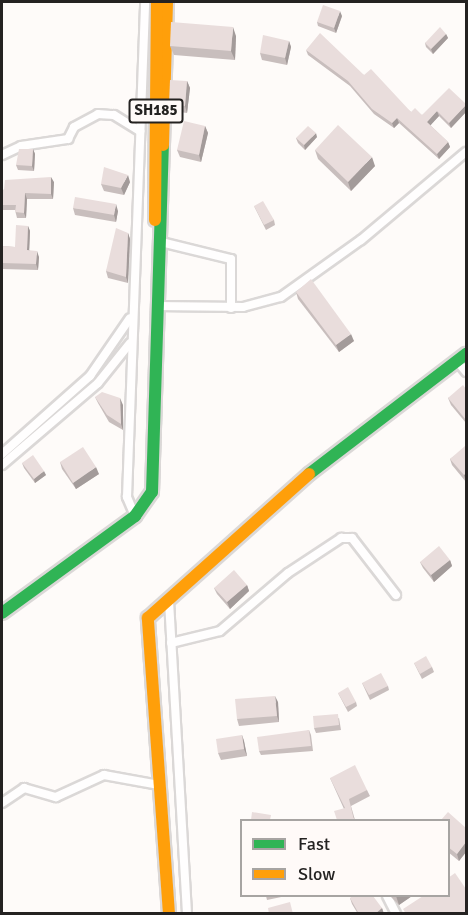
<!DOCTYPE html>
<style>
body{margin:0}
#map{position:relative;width:468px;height:915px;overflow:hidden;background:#fefbf9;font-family:Signika,sans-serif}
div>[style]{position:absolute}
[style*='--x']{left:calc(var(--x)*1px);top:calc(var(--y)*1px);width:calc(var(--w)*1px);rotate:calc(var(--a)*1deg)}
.roads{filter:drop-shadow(2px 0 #dbd8d7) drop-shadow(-2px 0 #dbd8d7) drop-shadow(0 2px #dbd8d7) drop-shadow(0 -2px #dbd8d7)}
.street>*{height:8px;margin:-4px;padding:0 4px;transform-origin:4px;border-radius:4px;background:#fffefe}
.fast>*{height:12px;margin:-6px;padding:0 6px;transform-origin:6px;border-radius:6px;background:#30b455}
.slow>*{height:12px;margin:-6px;padding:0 6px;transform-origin:6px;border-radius:6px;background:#ff9f0a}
.wall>*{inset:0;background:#c8bebd}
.shaded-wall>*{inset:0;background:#a39b9a}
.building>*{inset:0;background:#e9dddc}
span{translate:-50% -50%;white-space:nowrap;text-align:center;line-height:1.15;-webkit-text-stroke:4.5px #fffaf8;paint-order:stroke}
.shield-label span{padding:2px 4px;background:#fffaf8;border:2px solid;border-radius:4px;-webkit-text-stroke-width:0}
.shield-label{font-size:15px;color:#242221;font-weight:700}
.frame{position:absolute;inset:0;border:3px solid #242221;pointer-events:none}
.legend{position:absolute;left:240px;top:819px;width:210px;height:78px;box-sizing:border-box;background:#fffaf8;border:2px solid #a7a4a2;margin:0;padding:8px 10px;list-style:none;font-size:18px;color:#242221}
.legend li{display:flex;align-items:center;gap:12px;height:30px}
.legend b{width:30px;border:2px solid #a7a4a2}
</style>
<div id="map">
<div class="roads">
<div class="street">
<div style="--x:2;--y:155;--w:21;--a:-25"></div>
<div style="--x:21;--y:146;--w:48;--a:-8.5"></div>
<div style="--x:68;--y:139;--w:13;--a:-63"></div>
<div style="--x:74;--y:127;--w:27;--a:-28"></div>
<div style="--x:98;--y:114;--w:16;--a:4"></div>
<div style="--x:114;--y:115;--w:31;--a:32"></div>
<div style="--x:161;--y:242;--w:72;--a:13.7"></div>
<div style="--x:231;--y:259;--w:49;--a:90"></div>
<div style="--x:156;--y:306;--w:87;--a:0.7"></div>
<div style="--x:243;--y:307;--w:39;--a:-15"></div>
<div style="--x:281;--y:297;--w:98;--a:-35.5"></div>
<div style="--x:361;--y:240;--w:137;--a:-40"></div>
<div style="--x:458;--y:362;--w:13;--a:51"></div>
<div style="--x:2;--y:454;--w:118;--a:-41.6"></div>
<div style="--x:90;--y:376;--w:70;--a:-55.4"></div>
<div style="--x:2;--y:465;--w:126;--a:-40.5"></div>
<div style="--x:98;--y:383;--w:51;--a:-51.3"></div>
<div style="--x:135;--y:516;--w:21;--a:-113"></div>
<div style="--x:127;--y:497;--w:495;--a:-87.9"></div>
<div style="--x:169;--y:601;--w:314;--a:86.7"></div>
<div style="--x:171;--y:643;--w:50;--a:-13.8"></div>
<div style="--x:220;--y:631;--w:89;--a:-40.5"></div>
<div style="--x:288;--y:573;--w:64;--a:-33.4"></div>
<div style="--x:341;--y:538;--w:11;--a:0"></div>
<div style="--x:352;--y:538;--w:72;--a:52.3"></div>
<div style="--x:2;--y:803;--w:27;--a:-34"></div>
<div style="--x:24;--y:788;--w:33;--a:16"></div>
<div style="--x:56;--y:797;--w:53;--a:-24.6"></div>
<div style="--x:104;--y:775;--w:56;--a:10.3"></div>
<div style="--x:387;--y:896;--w:20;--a:63"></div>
</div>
<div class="fast">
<div style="--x:309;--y:474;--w:198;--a:-37.4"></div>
<div style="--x:2;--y:613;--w:165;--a:-36.1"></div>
<div style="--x:135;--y:516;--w:29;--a:-55"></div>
<div style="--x:152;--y:492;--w:347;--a:-88.2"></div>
</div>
<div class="slow">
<div style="--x:163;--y:145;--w:143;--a:-88.4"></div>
<div style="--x:155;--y:220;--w:218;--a:-89.5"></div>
<div style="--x:169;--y:914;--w:297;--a:-94.1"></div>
<div style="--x:148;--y:618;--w:216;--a:-41.8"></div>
</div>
</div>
<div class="wall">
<div style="clip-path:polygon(342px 16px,336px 33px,318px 26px,317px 22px)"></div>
<div style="clip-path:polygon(446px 34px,448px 38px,433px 54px,426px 47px,425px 43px)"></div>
<div style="clip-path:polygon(236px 36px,235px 60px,174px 55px,170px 46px)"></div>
<div style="clip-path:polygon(289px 41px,291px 47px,287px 65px,262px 60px,260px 53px)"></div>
<div style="clip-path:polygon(306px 50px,364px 75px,411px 112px,422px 115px,466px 104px,466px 112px,451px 128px,439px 116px,430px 125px,448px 142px,450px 147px,439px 159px,399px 123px,394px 128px,374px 114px,350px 86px,308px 55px)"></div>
<div style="clip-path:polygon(187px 81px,190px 88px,187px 113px,172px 111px,169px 104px)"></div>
<div style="clip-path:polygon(205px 126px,208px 133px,201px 162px,180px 157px,177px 150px)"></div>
<div style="clip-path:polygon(317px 137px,305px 150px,298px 143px,296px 138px)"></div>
<div style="clip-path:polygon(33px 149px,35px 154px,34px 171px,18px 170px,16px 165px)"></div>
<div style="clip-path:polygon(315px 150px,375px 166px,351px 191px,318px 159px)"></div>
<div style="clip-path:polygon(54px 182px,53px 199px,27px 199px,26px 218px,17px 218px,15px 210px,2px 210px,2px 190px)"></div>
<div style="clip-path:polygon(130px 182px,124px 195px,104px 191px,101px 184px)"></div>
<div style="clip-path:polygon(254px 206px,274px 220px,275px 225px,266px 230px)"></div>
<div style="clip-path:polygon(73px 208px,118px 211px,116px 222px,75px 215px)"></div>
<div style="clip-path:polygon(28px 226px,30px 231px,29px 250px,39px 257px,38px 270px,2px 269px,2px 246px,15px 247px)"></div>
<div style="clip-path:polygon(128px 233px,130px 239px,128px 283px,108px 278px,106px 271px)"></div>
<div style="clip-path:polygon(296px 292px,354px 341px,339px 352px,298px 299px)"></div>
<div style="clip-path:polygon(466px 389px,466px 423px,451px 405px,448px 398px)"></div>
<div style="clip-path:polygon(95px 397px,123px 405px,123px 430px,109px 422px,98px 403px)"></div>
<div style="clip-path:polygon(466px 448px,466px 482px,452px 465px,450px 459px)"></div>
<div style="clip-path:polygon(60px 462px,99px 474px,76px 489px,62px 469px)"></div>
<div style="clip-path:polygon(22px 463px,46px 475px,35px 483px,24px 468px)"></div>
<div style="clip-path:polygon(450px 560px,452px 566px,434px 582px,423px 568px,420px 562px)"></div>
<div style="clip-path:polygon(247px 585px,249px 591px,230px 609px,217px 594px,214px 588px)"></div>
<div style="clip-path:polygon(414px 663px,432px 667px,434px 672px,422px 679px)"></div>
<div style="clip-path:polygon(362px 683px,388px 686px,389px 690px,370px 700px)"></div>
<div style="clip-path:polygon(338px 693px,356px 702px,357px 706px,348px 712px)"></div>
<div style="clip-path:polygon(278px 702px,279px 722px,239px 726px,237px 719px)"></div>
<div style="clip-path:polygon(339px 718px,341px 730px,316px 733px,314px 728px)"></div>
<div style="clip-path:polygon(309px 730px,311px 735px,313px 751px,261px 755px,259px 751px)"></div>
<div style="clip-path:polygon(242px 735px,244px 741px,247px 756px,221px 760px,218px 753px)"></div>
<div style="clip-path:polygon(330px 778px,367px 790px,370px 796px,351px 806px,355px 820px,344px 809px)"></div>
<div style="clip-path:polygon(448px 820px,466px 828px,466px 852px,459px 861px,448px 852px)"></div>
<div style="clip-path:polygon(266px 896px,286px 896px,267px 900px)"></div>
<div style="clip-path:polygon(390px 896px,412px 896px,399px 905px)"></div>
<div style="clip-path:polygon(350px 898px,382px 908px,384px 914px,358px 914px,352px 904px)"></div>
</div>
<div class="shaded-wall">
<div style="clip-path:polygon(340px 11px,342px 16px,336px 33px,334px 28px)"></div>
<div style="clip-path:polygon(233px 27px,236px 36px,235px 60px,231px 51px)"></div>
<div style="clip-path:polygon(446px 34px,448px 38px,433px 54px,431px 49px)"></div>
<div style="clip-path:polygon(289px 41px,291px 47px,287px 65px,285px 58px)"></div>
<div style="clip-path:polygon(187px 81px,190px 88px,187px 113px,185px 106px)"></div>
<div style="clip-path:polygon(466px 105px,466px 112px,451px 128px,449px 123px)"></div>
<div style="clip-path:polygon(437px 111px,439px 116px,429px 127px,427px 122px)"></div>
<div style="clip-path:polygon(397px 118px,399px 123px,394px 128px,392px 123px)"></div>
<div style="clip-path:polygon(205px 126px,208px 133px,201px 162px,199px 155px)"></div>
<div style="clip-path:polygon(316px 133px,317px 137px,305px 150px,304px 145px)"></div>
<div style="clip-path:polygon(448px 142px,450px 147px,439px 159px,437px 154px)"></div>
<div style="clip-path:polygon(33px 149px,35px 154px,34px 171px,32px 166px)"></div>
<div style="clip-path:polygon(372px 157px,375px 166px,351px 191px,348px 182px)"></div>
<div style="clip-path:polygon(128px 175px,130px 182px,124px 195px,121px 188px)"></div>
<div style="clip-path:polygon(51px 177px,54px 182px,53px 199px,51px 194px)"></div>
<div style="clip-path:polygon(25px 193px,27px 199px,26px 218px,24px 213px)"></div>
<div style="clip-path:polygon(116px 204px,118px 211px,116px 222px,114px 215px)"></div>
<div style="clip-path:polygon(28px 226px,30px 231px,29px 256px,27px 250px)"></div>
<div style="clip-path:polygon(128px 233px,130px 239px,128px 283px,126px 277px)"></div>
<div style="clip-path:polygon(37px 251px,39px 257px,38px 270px,36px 264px)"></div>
<div style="clip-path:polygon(351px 334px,354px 341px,339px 352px,336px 345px)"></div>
<div style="clip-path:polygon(120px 398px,123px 405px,123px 430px,121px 424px)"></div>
<div style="clip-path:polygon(96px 467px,99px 474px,76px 489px,73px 483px)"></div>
<div style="clip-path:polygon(44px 471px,46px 475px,35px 483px,34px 479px)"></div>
<div style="clip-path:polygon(466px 473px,466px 482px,464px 475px)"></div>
<div style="clip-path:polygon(450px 560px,452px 566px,434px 582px,431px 575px)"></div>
<div style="clip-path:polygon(247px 585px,249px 591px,230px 609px,227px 602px)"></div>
<div style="clip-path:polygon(275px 696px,278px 702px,279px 722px,277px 716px)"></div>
<div style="clip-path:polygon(242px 735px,244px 741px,247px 756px,244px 749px)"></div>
<div style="clip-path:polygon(466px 842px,466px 852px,459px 861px,457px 854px)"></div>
<div style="clip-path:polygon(396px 896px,412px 896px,399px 905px)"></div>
<div style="clip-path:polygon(382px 908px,384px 914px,375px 914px)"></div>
</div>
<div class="building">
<div style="clip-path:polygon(323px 5px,340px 11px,334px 28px,317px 22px)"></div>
<div style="clip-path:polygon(171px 22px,233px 27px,231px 51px,170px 46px)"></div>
<div style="clip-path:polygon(440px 27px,446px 34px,431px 49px,425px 43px)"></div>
<div style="clip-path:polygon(320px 33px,364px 75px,371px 69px,411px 112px,415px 108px,422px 115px,449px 88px,466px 104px,466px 105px,449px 123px,437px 111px,427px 122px,448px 142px,437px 154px,397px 118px,392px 123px,372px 109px,348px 81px,306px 50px)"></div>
<div style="clip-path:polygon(263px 35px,289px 41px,285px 58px,260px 53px)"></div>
<div style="clip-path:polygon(170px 80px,187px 81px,185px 106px,169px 104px)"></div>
<div style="clip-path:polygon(184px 121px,205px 126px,199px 155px,177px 150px)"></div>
<div style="clip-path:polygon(338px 125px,372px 157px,348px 182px,315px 150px)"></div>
<div style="clip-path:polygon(308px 126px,316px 133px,304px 145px,296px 138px)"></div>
<div style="clip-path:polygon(19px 149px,33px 149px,32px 166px,16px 165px)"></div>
<div style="clip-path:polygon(104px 167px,128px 175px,121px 188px,101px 184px)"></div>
<div style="clip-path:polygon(51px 177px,51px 194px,25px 193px,24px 213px,15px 212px,16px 205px,2px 205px,2px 190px,4px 190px,5px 180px)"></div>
<div style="clip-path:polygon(75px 197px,116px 204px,114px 215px,73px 208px)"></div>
<div style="clip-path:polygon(263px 201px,274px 220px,264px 225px,254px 206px)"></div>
<div style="clip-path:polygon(16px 225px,28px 226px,27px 250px,37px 251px,36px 264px,2px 263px,2px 246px,15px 247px)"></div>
<div style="clip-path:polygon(116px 228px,128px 233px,126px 277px,106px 271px)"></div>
<div style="clip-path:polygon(311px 279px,351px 334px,336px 345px,296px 292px)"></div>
<div style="clip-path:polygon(463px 385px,466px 389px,466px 420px,448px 398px)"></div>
<div style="clip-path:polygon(102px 392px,120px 398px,121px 424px,107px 415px,95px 397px)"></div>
<div style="clip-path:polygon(465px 446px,466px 448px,466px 473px,464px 475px,450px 459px)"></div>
<div style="clip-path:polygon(83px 447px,96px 467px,73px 483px,60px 462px)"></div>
<div style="clip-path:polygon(33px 455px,44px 471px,34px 479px,22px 463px)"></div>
<div style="clip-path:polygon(439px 546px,450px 560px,431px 575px,420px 562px)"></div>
<div style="clip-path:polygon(234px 570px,247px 585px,227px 602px,214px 588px)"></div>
<div style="clip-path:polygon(426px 656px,432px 667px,420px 674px,414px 663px)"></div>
<div style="clip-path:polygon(381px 673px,388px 686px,369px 695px,362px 683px)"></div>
<div style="clip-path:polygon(348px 687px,356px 702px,346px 707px,338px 693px)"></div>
<div style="clip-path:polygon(275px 696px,277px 716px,237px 719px,235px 699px)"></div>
<div style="clip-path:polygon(338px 714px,339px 725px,314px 728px,313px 716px)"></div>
<div style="clip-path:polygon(309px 730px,311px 746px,259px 751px,257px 737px)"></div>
<div style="clip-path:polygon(242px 735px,244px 749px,218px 753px,216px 739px)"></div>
<div style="clip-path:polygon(355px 765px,367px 790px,349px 799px,354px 820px,337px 820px,334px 811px,345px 808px,330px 778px)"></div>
<div style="clip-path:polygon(252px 812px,271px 815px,270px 820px,251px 820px)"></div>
<div style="clip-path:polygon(448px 812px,466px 828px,466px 842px,457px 854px,448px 847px,448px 820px,441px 820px)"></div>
<div style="clip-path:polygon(455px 873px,466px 889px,466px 914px,406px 914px,403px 909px,423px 896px,448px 896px,448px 878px)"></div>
<div style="clip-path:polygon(352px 896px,373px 896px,382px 908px,375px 914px,359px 914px,350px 898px)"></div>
<div style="clip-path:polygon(290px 902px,293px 914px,269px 914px,268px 908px)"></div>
</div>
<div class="shield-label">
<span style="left:156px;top:111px">SH185</span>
</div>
<div class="frame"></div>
<ul class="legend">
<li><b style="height:8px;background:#30b455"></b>Fast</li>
<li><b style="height:8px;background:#ff9f0a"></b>Slow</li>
</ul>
</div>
